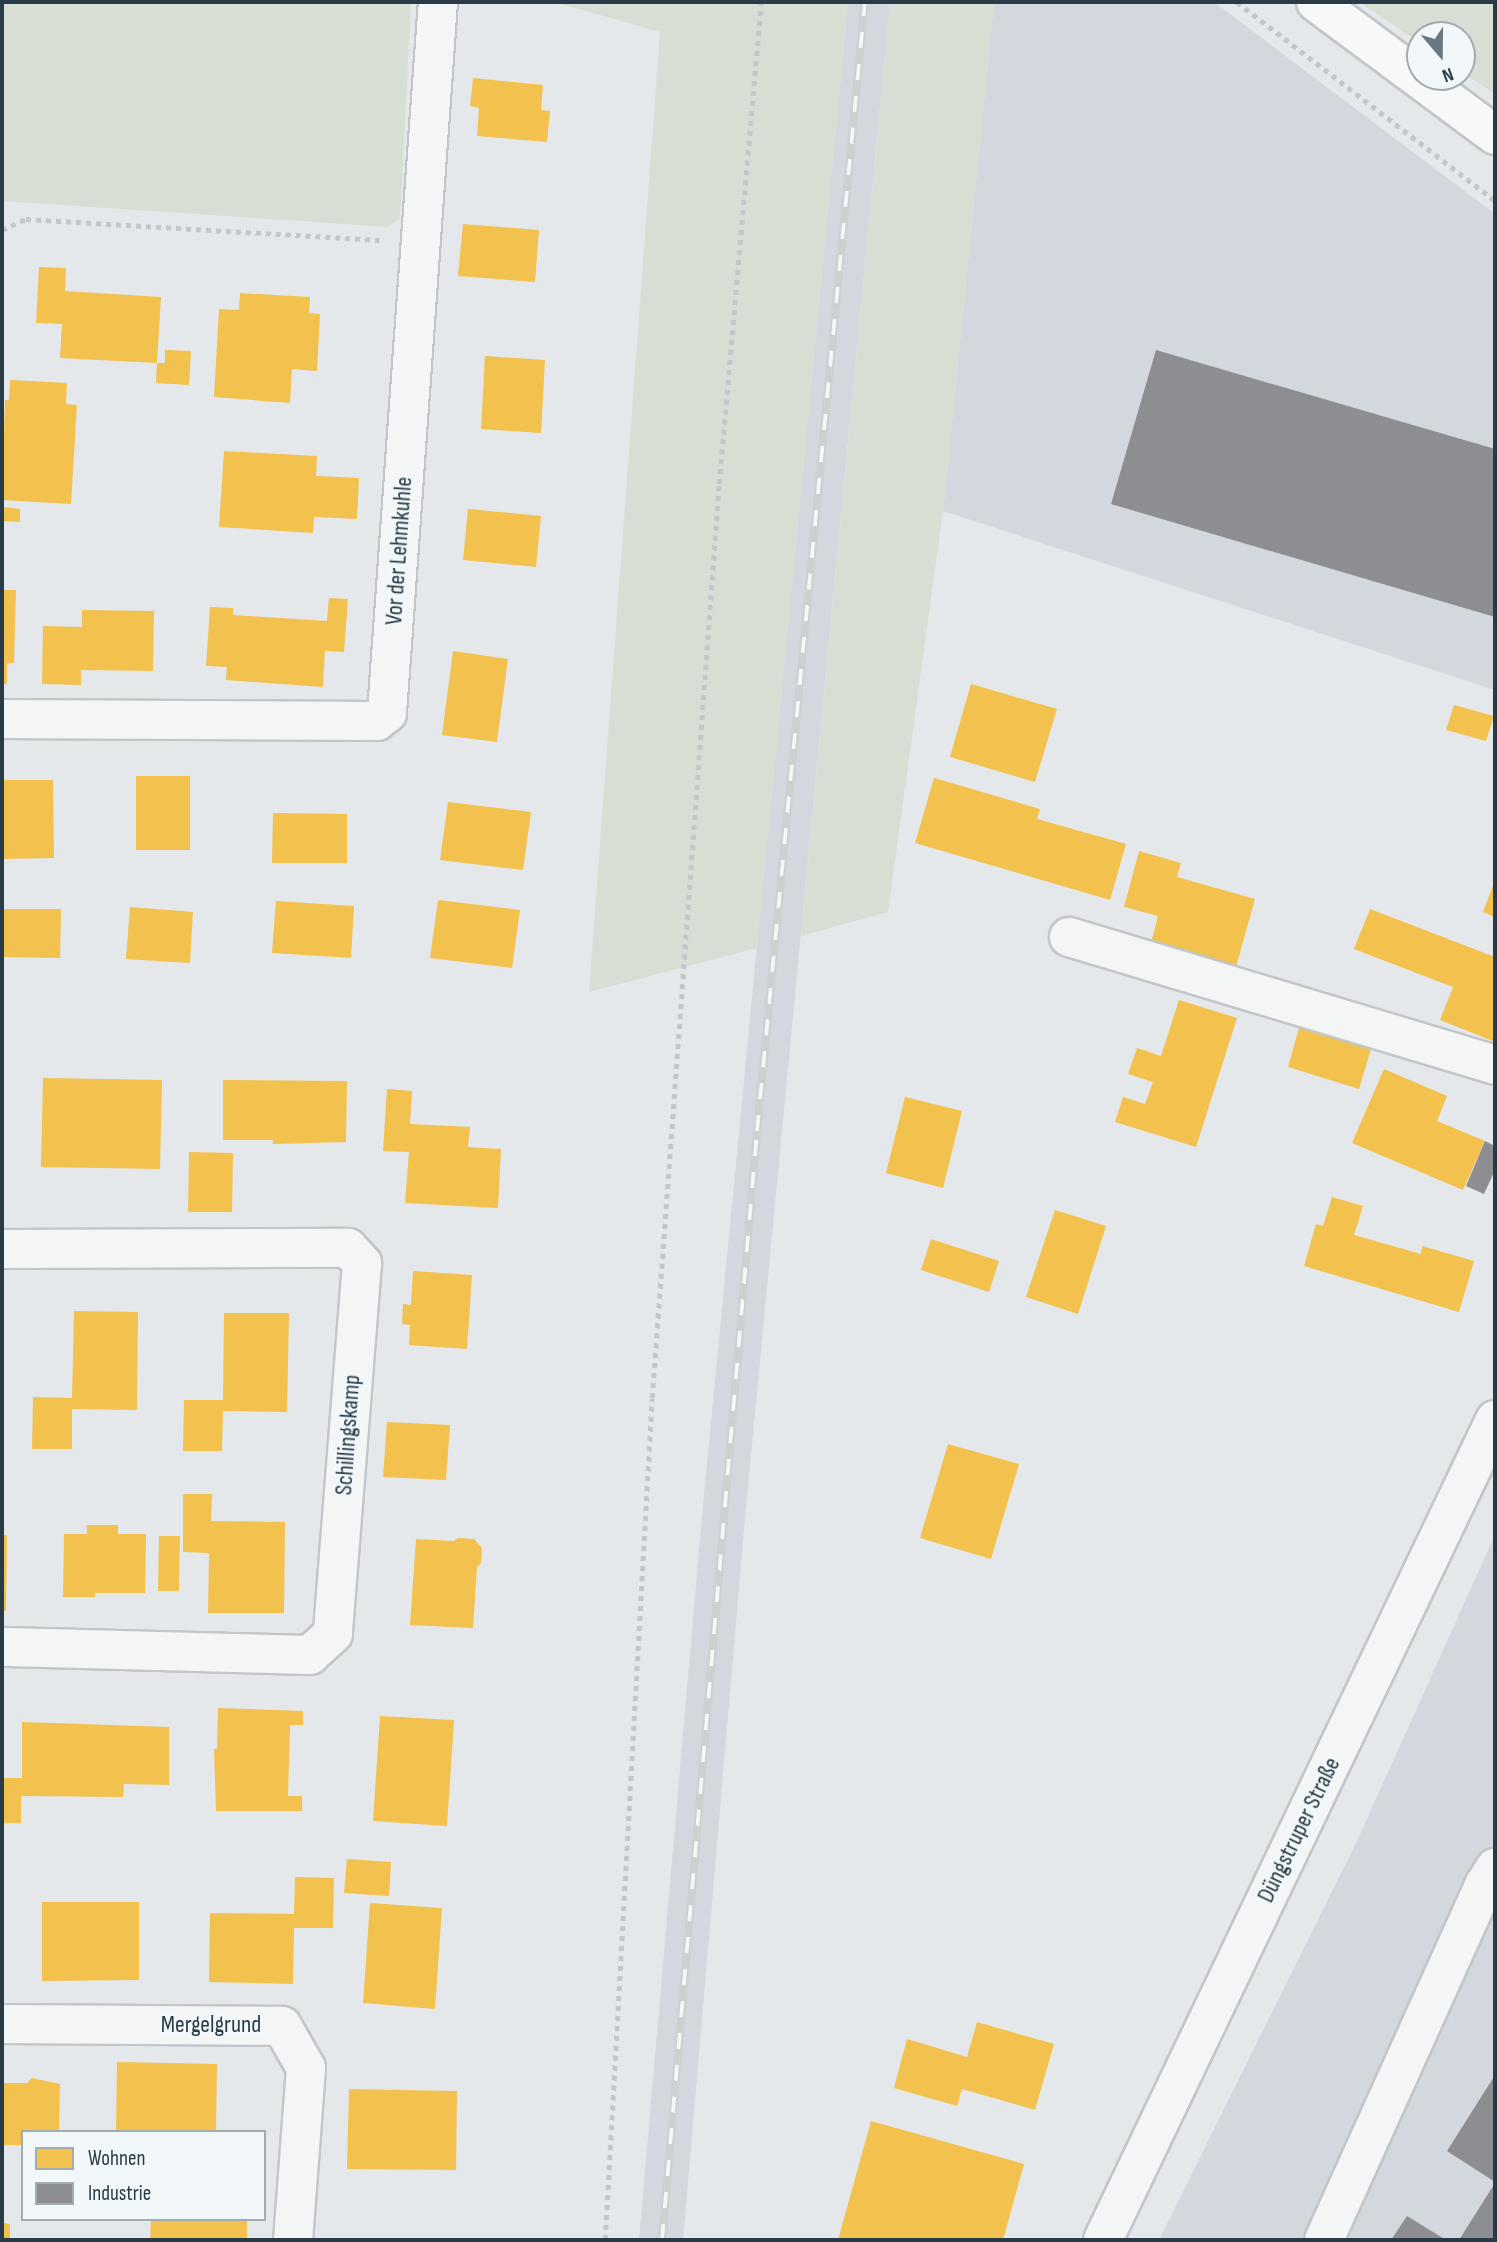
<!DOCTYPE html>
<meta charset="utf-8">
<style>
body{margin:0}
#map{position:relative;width:1497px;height:2242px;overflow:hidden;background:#e4e8ea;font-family:"Sofia Sans Condensed",sans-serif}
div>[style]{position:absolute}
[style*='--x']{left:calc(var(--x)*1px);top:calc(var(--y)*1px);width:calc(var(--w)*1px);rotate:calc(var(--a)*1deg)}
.built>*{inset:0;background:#d2d8dd}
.green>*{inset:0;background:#d7dfd4}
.homes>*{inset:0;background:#f2c14e}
.industry>*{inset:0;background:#8d8d92}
.path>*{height:4.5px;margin-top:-2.25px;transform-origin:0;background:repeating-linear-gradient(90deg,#c2c8ca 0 5px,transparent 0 10px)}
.roads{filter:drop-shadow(2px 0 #c2c6c8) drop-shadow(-2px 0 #c2c6c8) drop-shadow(0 2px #c2c6c8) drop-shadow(0 -2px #c2c6c8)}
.minor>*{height:38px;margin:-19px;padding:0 19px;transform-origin:19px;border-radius:19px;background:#f4f6f6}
.major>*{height:38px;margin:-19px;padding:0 19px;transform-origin:19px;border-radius:19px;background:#f7f8f8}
.rail>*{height:8px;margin-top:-4px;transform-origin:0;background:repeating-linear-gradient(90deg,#f2f7f9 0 16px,#cdd0d1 0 32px);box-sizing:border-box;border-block:2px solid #cdd0d1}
span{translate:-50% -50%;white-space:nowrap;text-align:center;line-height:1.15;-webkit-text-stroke:7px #f2f7f9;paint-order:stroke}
.street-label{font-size:24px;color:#283b46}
.frame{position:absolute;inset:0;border:4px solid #283b46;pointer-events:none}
.legend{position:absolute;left:21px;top:2130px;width:245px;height:91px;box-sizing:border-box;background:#f2f7f9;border:2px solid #a1acb1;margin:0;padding:9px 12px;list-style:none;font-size:21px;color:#283b46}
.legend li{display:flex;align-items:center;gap:14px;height:35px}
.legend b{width:35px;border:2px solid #a1acb1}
.north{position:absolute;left:1406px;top:21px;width:70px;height:70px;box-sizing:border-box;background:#f2f7f9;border:2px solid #a1acb1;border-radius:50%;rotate:160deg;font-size:19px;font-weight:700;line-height:28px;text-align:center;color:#283b46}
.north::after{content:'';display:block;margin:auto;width:24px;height:32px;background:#6a787f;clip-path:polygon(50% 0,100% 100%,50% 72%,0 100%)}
</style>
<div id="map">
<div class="built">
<div style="clip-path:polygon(848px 2px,890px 2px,745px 1518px,683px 2240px,639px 2240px,702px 1516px)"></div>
<div style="clip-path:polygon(994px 2px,1214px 2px,1495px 214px,1495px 690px,943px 511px)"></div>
<div style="clip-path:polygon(1495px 1535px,1495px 2240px,1159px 2240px,1356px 1843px)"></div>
</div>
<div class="green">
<div style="clip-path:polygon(2px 2px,411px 2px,400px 218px,388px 227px,2px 201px)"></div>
<div style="clip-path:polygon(554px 2px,848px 2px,757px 948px,589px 992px,660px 32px)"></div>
<div style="clip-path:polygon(890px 2px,994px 2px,943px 511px,888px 912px,801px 936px)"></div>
<div style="clip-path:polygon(1359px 2px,1495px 2px,1495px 94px,1462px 72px,1462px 35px,1420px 35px,1420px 43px)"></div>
</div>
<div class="homes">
<div style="clip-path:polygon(473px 78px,543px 85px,541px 110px,550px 111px,547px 142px,477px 136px,479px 108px,470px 106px)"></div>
<div style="clip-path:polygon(463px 224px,539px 230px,535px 282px,458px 276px)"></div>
<div style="clip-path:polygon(39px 267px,66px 268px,65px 291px,161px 297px,157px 363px,60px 358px,62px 324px,36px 323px)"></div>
<div style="clip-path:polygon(240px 293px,310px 297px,309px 313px,320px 314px,317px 371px,292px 369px,290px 403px,214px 397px,219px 309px,239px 310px)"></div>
<div style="clip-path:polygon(165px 350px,191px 351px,189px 385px,156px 383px,157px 363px,165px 363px)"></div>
<div style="clip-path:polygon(485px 356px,545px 360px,541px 433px,481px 429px)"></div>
<div style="clip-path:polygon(10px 380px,67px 383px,66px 404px,77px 405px,71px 504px,2px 500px,5px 400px,9px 400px)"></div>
<div style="clip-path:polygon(224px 451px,317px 456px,316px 476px,359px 478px,357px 519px,314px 517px,313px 533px,219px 527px)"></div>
<div style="clip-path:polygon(2px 507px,20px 509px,20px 522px,2px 521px)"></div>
<div style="clip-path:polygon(468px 509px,541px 516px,536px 567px,463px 560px)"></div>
<div style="clip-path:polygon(2px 590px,16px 590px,14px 663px,7px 663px,7px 684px,2px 684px)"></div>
<div style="clip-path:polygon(329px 598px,348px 599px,344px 652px,325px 651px,323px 687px,226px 680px,227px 667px,206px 666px,210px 607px,233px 608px,233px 615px,327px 621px)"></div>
<div style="clip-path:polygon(82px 610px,154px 611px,153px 671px,81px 670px,81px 685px,42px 684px,43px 626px,82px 627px)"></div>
<div style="clip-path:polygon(453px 651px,508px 659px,497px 742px,442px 735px)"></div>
<div style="clip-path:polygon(971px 684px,1057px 709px,1035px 782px,950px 757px)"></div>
<div style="clip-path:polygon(1454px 705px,1494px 716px,1486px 741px,1446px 730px)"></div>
<div style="clip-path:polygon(136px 776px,190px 776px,190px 850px,136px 850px)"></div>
<div style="clip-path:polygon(934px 778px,1040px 809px,1037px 819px,1126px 844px,1110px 900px,915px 843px)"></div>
<div style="clip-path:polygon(2px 780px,53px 780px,54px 858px,2px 859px)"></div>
<div style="clip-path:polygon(448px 802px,531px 812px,523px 870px,440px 860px)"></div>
<div style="clip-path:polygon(273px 813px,347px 814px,347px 863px,272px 863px)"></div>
<div style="clip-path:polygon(1139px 851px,1181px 863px,1177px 877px,1255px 899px,1236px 967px,1151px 943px,1158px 916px,1124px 907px)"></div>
<div style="clip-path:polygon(1495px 880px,1495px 917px,1483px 912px)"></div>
<div style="clip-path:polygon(438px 900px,520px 910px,512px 968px,430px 958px)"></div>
<div style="clip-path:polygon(276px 901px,354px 906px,351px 958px,272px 953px)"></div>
<div style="clip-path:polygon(130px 907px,193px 912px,190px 963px,126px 959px)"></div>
<div style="clip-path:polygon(2px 909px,61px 909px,60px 958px,2px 957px)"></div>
<div style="clip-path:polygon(1370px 909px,1495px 957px,1495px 1042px,1440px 1020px,1453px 987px,1354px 949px)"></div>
<div style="clip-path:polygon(1179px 1000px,1237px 1018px,1196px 1147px,1115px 1122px,1123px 1097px,1145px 1104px,1153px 1082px,1128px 1074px,1137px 1048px,1161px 1056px)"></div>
<div style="clip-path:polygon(1301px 1021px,1373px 1042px,1359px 1089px,1288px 1067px)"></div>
<div style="clip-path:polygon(1384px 1069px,1447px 1096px,1437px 1121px,1485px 1141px,1463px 1190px,1352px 1143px)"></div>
<div style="clip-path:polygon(43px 1078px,162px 1080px,160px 1169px,41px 1167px)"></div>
<div style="clip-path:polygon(223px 1080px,347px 1081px,346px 1142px,273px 1144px,273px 1140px,223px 1140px)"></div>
<div style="clip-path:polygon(387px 1089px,412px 1091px,410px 1124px,470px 1127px,468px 1147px,501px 1149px,498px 1208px,405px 1203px,409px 1152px,383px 1151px)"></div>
<div style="clip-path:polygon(905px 1097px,962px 1111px,943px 1188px,886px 1173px)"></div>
<div style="clip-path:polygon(189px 1152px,233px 1153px,232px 1212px,188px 1212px)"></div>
<div style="clip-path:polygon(1332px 1197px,1363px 1206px,1354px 1235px,1421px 1254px,1422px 1246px,1474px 1261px,1459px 1312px,1304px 1266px,1316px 1224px,1323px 1226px)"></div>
<div style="clip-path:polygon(1055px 1210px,1106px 1226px,1078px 1314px,1026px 1297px)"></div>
<div style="clip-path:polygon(931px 1239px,999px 1261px,989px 1292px,921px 1270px)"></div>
<div style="clip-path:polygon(413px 1271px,472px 1275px,467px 1349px,409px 1345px,410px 1325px,402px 1324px,403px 1304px,411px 1305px)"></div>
<div style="clip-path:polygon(74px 1311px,138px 1312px,137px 1410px,72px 1409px,72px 1449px,32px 1449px,33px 1397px,72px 1398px)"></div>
<div style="clip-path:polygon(224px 1313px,289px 1313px,287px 1412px,223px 1411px,222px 1451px,183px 1451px,184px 1400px,223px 1400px)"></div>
<div style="clip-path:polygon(387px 1422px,450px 1425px,446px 1480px,383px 1477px)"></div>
<div style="clip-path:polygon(948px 1444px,1019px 1464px,991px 1559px,920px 1538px)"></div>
<div style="clip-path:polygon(183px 1494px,212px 1494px,211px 1521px,285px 1522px,284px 1613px,208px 1613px,209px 1553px,183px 1552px)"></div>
<div style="clip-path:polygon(87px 1525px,118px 1525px,118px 1534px,146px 1534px,145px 1593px,95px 1593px,95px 1597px,63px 1597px,64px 1534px,87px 1534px)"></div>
<div style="clip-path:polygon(2px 1535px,7px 1535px,6px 1611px,2px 1611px)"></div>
<div style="clip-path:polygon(159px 1536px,180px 1536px,179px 1591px,158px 1591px)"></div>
<div style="clip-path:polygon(458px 1538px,474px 1539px,482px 1548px,481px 1563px,477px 1567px,473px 1628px,410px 1625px,416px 1539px,454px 1541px)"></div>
<div style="clip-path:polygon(218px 1708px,303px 1711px,303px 1725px,290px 1725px,288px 1796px,302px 1796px,302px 1811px,216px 1811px,214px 1749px,217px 1749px)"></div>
<div style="clip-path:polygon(380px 1716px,454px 1720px,447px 1826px,373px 1821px)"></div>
<div style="clip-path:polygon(22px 1722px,169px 1727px,169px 1785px,124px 1784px,123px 1797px,21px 1796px,21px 1823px,2px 1823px,2px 1778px,22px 1778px)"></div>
<div style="clip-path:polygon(347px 1859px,391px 1862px,389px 1896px,344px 1893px)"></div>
<div style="clip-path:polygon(295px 1877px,334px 1878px,333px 1928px,294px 1928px,293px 1984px,209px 1982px,210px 1913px,294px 1914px)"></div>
<div style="clip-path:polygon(42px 1902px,139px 1902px,139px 1980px,42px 1981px)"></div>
<div style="clip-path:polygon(370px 1903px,442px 1908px,435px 2009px,363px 2003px)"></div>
<div style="clip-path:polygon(977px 2022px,1054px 2044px,1035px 2110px,962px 2089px,957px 2106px,894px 2088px,907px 2039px,967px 2057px)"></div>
<div style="clip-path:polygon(117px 2062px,217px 2064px,216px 2132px,116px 2132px)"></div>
<div style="clip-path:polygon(32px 2078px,60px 2084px,59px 2132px,23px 2132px,23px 2145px,2px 2145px,2px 2083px,27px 2083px)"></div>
<div style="clip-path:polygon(349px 2089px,457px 2091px,456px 2170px,347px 2169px)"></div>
<div style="clip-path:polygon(871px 2121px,1024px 2164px,1003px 2240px,838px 2240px)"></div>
<div style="clip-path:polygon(151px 2219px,247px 2219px,247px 2240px,150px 2240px)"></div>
<div style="clip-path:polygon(2px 2223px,10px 2224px,10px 2240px,2px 2240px)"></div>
</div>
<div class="industry">
<div style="clip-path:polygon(1156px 350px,1495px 449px,1495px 617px,1111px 504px)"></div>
<div style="clip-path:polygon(1485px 1141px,1495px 1146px,1495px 1170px,1484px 1194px,1466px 1186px)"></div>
<div style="clip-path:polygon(1495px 2075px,1495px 2182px,1447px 2151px)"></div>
<div style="clip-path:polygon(1495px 2183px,1495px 2240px,1459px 2240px)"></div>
<div style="clip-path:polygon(1407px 2216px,1446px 2240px,1391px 2240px)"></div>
</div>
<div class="path">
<div style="--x:1237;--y:2;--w:326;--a:37.6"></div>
<div style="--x:2;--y:230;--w:26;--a:-25"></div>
<div style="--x:26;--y:219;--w:354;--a:3.4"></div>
<div style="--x:605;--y:2240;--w:843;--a:-86.81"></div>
<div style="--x:652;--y:1398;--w:916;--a:-85.81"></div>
<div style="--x:719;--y:484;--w:484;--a:-85"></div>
</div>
<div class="roads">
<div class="minor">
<div style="--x:2;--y:719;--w:375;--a:0.3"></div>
<div style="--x:377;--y:721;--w:13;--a:-39"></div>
<div style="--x:387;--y:713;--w:713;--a:-85.9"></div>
<div style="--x:1069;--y:937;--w:445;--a:16.7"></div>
<div style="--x:2;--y:1249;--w:346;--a:-0.2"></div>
<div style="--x:348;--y:1248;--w:21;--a:47"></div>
<div style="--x:362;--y:1263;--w:372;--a:94.5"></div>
<div style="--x:333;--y:1634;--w:31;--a:138"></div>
<div style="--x:310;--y:1655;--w:308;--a:-178.5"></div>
<div style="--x:2;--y:2024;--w:280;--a:0.4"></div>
<div style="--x:282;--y:2026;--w:48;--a:60.3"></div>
<div style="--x:306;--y:2068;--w:172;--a:94.3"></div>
<div style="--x:1103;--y:2240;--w:909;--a:-64.45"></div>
<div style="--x:1324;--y:2240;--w:391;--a:-65.7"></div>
<div style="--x:1485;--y:1884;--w:19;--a:-58"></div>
</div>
<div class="major">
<div style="--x:1316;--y:2;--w:223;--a:36.6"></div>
</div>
</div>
<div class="rail">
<div style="--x:662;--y:2240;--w:1113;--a:-85.1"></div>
<div style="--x:757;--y:1131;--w:1134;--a:-84.54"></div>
</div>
<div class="street-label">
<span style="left:399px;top:551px;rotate:-86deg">Vor der Lehmkuhle</span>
<span style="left:348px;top:1435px;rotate:-86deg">Schillingskamp</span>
<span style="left:1299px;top:1830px;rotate:-64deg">Düngstruper Straße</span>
<span style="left:211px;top:2025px">Mergelgrund</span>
</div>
<div class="frame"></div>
<ul class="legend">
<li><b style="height:19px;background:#f2c14e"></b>Wohnen</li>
<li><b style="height:19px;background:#8d8d92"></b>Industrie</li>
</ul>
<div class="north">N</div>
</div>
